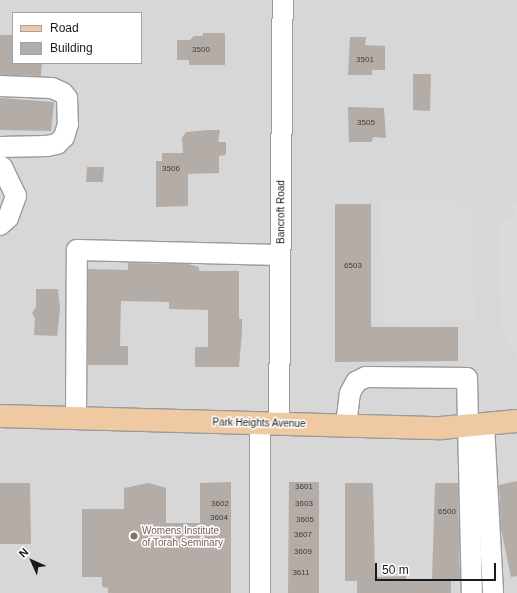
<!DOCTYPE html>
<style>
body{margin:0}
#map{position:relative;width:517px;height:593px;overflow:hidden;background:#ebe7e1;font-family:Helvetica,sans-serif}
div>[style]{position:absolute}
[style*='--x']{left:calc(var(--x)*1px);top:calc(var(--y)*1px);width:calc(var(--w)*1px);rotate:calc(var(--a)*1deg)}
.residential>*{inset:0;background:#d8d7d7}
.parking>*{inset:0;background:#dadada}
.building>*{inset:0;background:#b3aca7}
.roads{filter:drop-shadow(1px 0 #9b9b9b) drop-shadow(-1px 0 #9b9b9b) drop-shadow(0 1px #9b9b9b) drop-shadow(0 -1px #9b9b9b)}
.minor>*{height:20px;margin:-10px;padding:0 10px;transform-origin:10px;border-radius:10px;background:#fff}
.major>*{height:22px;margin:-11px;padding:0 11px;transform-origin:11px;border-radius:11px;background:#efc9a2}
.dots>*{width:11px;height:11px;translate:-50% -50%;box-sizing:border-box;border:2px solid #fff;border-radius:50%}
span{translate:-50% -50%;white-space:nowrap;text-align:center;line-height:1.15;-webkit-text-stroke:3px #fff;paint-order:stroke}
.number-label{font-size:8px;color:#403e3d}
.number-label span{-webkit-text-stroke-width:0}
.street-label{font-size:10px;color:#1a1a1a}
.education-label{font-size:10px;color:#785e54}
.left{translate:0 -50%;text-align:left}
.legend{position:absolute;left:12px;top:12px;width:130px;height:52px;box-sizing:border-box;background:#fff;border:1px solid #a3a3a3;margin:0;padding:5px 7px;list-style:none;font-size:12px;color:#1a1a1a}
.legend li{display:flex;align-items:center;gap:8px;height:20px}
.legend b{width:20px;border:1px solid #a3a3a3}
.north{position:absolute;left:12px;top:541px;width:40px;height:40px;-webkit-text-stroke:3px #fff;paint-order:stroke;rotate:315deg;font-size:11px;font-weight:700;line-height:16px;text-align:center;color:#1a1a1a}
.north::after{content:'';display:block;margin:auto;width:14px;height:18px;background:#1a1a1a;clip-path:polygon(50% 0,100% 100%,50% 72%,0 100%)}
.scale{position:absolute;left:375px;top:563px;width:121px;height:18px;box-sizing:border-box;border:2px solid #1a1a1a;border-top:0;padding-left:5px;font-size:12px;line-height:14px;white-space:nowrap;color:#1a1a1a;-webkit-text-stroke:3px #fff;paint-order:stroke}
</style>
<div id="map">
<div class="residential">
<div style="clip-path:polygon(evenodd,0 0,517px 0,517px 593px,0 593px,0 0,13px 13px,141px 13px,141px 63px,13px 63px,13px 13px)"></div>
</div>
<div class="parking">
<div style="clip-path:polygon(457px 199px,457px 209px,472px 209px,474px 319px,384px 322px,381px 200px)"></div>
<div style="clip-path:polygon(517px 202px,517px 359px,506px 338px,501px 319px,499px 289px,499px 220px,515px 217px,512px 205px)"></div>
</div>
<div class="building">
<div style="clip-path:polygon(203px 33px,225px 33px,225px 65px,189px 65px,189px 60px,177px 60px,177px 40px,190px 40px,194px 36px,203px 36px)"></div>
<div style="clip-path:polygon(0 35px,13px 35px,13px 63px,42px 63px,41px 76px,0 75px)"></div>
<div style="clip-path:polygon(350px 37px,366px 37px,365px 45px,385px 46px,385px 70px,372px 70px,372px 75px,348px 75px)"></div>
<div style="clip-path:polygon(413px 74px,431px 74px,430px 111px,413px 110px)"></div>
<div style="clip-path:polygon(0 98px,54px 102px,51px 131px,0 130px)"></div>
<div style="clip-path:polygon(348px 107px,384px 108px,386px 138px,373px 137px,372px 142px,349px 142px)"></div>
<div style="clip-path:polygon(209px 130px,220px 130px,218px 142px,226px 142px,226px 155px,219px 156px,219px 173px,188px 174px,188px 206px,156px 207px,156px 161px,162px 161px,162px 153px,183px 153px,182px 138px,186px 132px)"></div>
<div style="clip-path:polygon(87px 167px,104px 167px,103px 182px,86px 182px)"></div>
<div style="clip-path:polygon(335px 204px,371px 204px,371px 327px,458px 327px,458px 361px,335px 362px)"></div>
<div style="clip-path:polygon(128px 263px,188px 264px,199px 267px,199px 271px,239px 271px,239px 319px,242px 319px,242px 332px,239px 367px,195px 367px,195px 347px,208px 347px,208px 310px,169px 309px,169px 302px,121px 301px,120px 346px,128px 346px,128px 365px,88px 365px,88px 269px,128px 270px)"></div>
<div style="clip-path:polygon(36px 289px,58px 289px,60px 309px,57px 336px,34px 335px,35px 318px,32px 313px,36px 307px)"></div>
<div style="clip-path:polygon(517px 481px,517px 576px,511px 577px,501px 529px,499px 485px)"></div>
<div style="clip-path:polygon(231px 482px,231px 593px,108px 593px,108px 588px,102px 587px,102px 577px,82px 577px,82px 509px,124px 509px,124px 488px,149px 483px,166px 488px,166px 523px,200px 523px,200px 483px)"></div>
<div style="clip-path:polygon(289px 482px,319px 482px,319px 593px,288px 593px)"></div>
<div style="clip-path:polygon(0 483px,30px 483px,31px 544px,0 544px)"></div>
<div style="clip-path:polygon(345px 483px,373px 483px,375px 577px,406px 576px,406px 579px,432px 579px,435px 483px,458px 483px,460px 581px,451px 581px,451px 593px,357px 593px,357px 581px,345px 581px)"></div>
</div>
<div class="roads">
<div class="minor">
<div style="--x:0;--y:86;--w:52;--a:2.2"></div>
<div style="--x:52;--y:88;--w:12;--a:24"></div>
<div style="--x:63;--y:93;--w:6;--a:51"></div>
<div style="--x:67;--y:98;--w:26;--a:88"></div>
<div style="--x:68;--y:124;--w:14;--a:107"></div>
<div style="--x:64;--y:137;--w:10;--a:135"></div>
<div style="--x:57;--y:144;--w:10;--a:169"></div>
<div style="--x:47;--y:146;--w:47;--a:178.8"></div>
<div style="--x:0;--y:167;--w:2;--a:0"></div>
<div style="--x:2;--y:167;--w:32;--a:64"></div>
<div style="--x:16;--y:196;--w:23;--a:110"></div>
<div style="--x:8;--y:218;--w:11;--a:139"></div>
<div style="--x:76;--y:418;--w:168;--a:-89.7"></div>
<div style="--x:77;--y:250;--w:203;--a:1.4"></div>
<div style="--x:260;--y:423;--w:170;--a:90"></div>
<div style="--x:279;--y:423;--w:423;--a:-89.5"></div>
<div style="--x:346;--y:425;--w:32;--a:-83"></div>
<div style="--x:350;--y:393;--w:13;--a:-61"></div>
<div style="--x:356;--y:382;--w:11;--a:-27"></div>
<div style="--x:366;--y:377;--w:101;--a:0.6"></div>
<div style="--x:467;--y:378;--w:215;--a:88.7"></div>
<div style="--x:484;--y:425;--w:168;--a:86.9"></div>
</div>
<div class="major">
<div style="--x:0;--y:416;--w:441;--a:1.6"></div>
<div style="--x:441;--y:428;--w:76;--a:-5.3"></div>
</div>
</div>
<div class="dots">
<div style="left:134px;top:536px;background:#8d6e63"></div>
</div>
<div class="number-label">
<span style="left:201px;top:50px">3500</span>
<span style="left:365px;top:60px">3501</span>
<span style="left:366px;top:123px">3505</span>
<span style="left:171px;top:169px">3506</span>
<span style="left:353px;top:266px">6503</span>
<span style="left:304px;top:487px">3601</span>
<span style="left:220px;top:504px">3602</span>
<span style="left:304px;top:504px">3603</span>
<span style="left:447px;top:512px">6500</span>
<span style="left:219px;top:518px">3604</span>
<span style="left:305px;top:520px">3605</span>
<span style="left:303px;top:535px">3607</span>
<span style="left:303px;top:552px">3609</span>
<span style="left:301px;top:573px">3611</span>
</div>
<div class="street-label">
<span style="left:281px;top:212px;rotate:-90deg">Bancroft Road</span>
<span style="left:259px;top:423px;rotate:1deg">Park Heights Avenue</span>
</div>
<div class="education-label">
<span class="left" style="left:142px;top:536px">Womens Institute<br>of Torah Seminary</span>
</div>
<ul class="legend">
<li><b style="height:5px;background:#efc9a2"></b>Road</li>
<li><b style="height:11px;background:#b3aca7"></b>Building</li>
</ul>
<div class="north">N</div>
<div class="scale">50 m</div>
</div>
